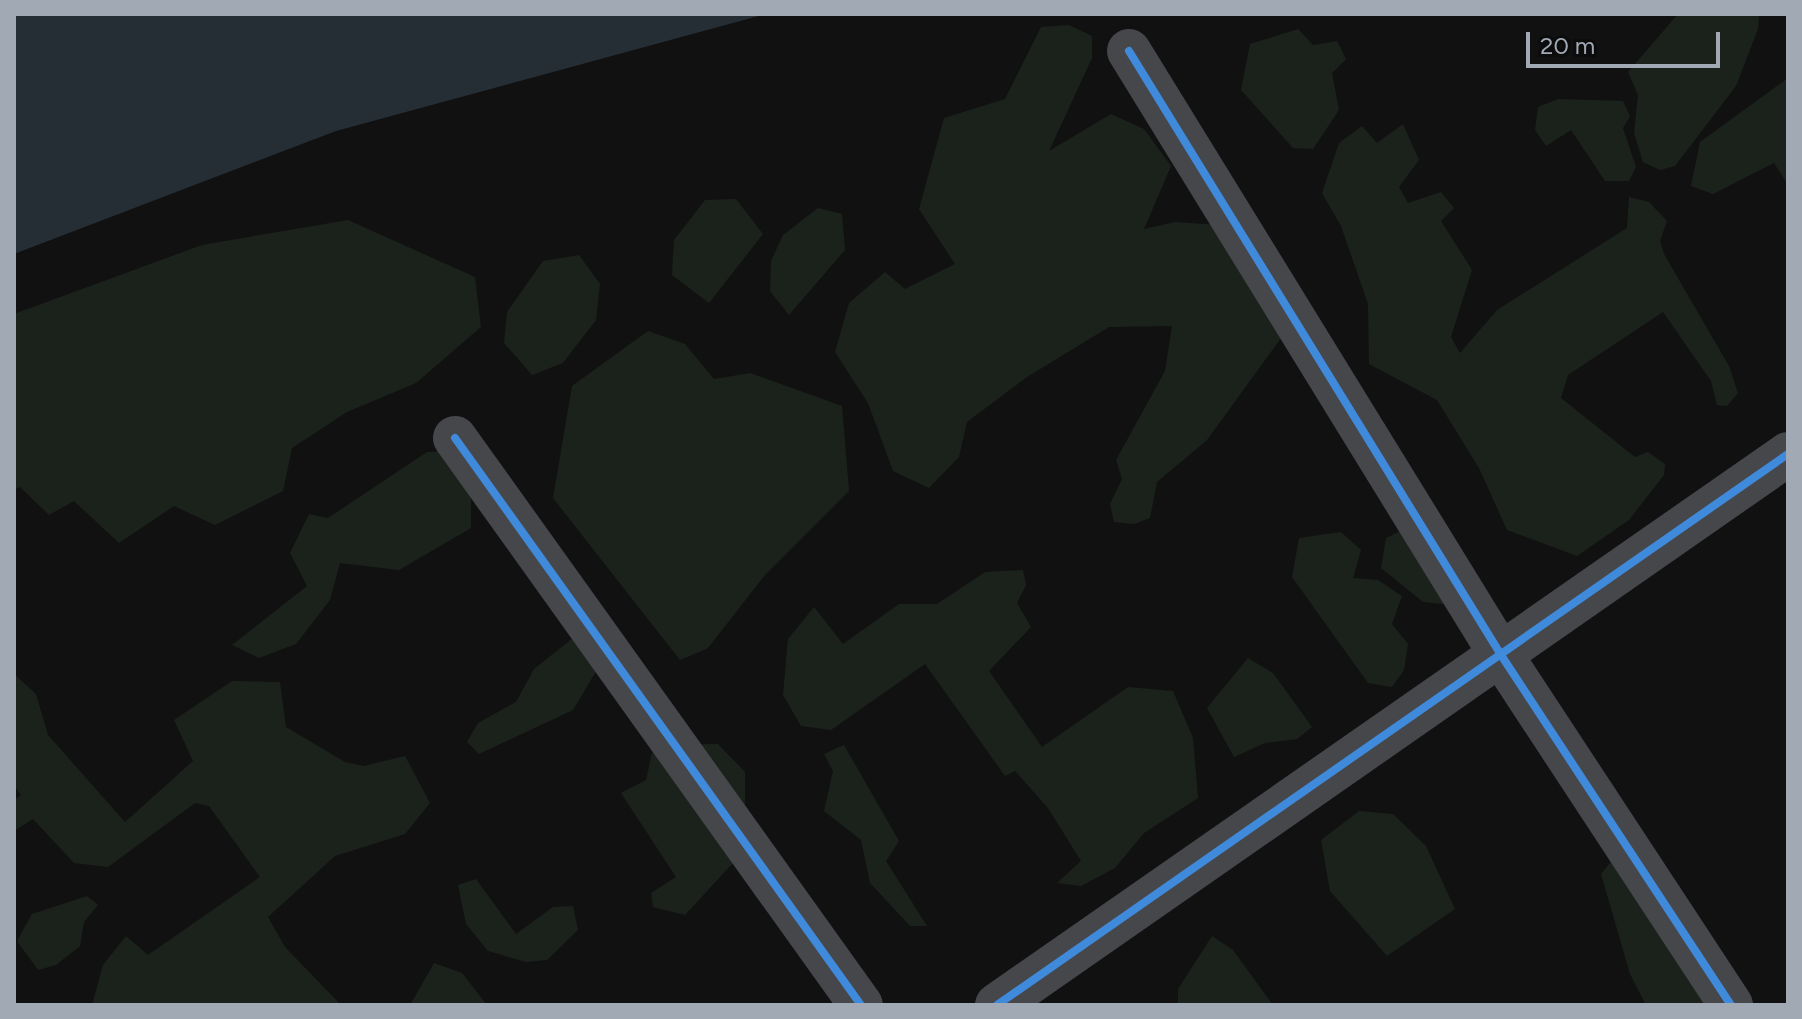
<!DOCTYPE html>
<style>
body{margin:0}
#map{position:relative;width:1802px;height:1019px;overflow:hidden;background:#111112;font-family:Figtree,sans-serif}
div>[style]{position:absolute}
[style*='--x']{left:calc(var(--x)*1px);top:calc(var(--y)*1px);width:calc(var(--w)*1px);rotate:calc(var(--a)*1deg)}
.green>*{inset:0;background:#1b221c}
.water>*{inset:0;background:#252e34}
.minor>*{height:44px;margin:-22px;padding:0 22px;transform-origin:22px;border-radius:22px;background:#46474b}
.cycleway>*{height:8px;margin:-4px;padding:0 4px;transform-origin:4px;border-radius:4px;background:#408adc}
span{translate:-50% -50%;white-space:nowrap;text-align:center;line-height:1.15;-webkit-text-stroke:6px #0c0c0d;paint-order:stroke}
.frame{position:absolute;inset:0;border:16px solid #a1a9b4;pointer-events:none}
.scale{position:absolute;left:1526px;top:32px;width:194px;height:36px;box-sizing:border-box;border:4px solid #a1a9b4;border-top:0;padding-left:10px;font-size:24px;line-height:28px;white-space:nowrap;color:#a1a9b4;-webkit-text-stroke:6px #0c0c0d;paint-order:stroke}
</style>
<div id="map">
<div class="green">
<div style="clip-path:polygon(1678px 14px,1759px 16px,1758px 29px,1736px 86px,1675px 166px,1660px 170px,1643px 162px,1634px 133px,1638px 95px,1628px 72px)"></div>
<div style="clip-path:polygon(1069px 25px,1092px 36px,1092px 58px,1049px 151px,1111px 114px,1144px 129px,1171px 166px,1144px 229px,1175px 222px,1231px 226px,1289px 327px,1207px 440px,1157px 482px,1150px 518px,1134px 524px,1114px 522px,1110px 504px,1122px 479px,1116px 460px,1165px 371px,1172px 326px,1109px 327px,1027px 377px,967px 422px,959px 457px,929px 488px,893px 471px,868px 403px,835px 352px,849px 303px,885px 272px,905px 289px,955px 264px,919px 209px,944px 118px,1005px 99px,1041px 27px)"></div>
<div style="clip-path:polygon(1298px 29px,1313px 45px,1337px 41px,1346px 59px,1332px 73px,1339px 110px,1313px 149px,1293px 148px,1241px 90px,1250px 44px)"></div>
<div style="clip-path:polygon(1788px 78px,1788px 185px,1774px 163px,1713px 194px,1691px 186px,1700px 142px)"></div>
<div style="clip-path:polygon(1558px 99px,1623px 101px,1630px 116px,1623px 128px,1636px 167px,1629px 181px,1605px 181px,1571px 130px,1546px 146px,1535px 130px,1538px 107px)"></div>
<div style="clip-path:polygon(1403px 124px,1419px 160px,1399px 187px,1408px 203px,1441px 192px,1454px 208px,1441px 221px,1472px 270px,1451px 337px,1460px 353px,1497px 310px,1627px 228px,1629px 197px,1649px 202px,1667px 221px,1660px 241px,1664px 254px,1729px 366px,1738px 393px,1727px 406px,1717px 405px,1711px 381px,1663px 312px,1568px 375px,1561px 398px,1635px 457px,1648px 452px,1665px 464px,1664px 475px,1629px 520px,1577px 556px,1507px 530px,1479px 468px,1437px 400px,1369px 364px,1368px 304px,1341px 226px,1322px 193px,1339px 143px,1362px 126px,1377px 143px)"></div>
<div style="clip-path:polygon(736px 199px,763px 234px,709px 303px,672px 275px,674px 240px,705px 200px)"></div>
<div style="clip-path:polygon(818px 208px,842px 214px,845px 250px,789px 315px,770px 291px,771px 261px,783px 235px)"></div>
<div style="clip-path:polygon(348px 220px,475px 277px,481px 327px,416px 383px,347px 412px,292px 448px,283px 491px,215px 525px,174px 506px,119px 543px,74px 501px,49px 515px,20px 487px,14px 490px,14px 314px,202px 245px)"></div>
<div style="clip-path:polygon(579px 255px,600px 284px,596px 320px,563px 363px,532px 375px,504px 343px,507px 312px,543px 261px)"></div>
<div style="clip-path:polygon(648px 331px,685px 344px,714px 379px,750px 373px,842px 406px,849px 491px,765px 575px,708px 648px,680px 660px,553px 498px,572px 386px)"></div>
<div style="clip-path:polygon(448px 451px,471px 475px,471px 528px,399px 570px,340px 563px,330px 600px,296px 644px,259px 658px,232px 645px,307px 586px,290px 553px,309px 514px,328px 518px,427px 452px)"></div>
<div style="clip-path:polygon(1419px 522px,1447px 598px,1443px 604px,1423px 602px,1381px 568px,1386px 538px)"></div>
<div style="clip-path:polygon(1341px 532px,1361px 550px,1353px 578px,1378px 580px,1402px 596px,1392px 624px,1408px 644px,1404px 670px,1392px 687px,1368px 683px,1292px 577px,1299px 538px)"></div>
<div style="clip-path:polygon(1023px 570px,1026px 585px,1017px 603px,1031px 627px,989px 671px,1042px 747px,1128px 687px,1173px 691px,1193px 738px,1198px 798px,1144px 833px,1115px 868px,1081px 886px,1057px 883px,1081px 861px,1048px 808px,1015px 771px,1005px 776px,925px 664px,831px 730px,801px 726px,783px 695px,788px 639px,814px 607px,843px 644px,899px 604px,937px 604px,985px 572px)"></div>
<div style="clip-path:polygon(583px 630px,598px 668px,573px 710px,479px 754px,467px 742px,478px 723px,516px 702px,534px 669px)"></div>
<div style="clip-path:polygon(1248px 658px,1273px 673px,1312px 727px,1297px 739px,1265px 743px,1234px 757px,1207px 708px)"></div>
<div style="clip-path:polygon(14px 674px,36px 694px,48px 735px,125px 822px,193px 761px,174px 720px,232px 681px,280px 682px,286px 727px,345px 762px,364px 766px,405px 756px,430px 803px,405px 834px,335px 856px,268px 917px,285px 947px,341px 1005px,92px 1005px,103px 965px,126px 936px,148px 955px,260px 877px,209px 806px,195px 803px,108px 867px,74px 863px,33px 819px,14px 831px,14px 800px,21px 795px,14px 786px)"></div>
<div style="clip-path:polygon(718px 744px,745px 772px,745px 850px,685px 915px,653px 907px,651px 893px,676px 877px,621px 793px,646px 780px,652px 753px,668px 745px)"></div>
<div style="clip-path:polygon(844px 745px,899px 841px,886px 861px,927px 926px,910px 926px,870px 883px,861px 840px,824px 811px,833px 771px,824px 754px)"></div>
<div style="clip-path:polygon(1359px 811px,1393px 814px,1426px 846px,1455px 909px,1387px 956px,1330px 891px,1321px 840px)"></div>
<div style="clip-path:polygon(1630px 838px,1742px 1005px,1646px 1005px,1630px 974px,1601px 874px)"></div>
<div style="clip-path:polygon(476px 879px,516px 934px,553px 907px,573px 906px,578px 930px,547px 960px,526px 962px,488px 951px,466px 924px,458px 885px)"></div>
<div style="clip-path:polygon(87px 896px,98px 905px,84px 922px,80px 946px,56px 965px,38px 970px,17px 941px,32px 914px)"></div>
<div style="clip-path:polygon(1212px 936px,1233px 950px,1273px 1005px,1178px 1005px,1178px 989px)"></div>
<div style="clip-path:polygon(434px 963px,462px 973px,487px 1005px,410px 1005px)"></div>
</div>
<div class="water">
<div style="clip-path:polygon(14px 14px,766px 14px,336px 131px,14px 254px)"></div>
</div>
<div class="minor">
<div style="--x:1129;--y:51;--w:709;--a:58.37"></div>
<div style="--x:1501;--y:655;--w:419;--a:56.7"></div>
<div style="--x:455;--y:438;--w:697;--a:54.4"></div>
<div style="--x:997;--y:1005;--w:964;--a:-34.86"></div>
</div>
<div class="cycleway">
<div style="--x:1129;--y:51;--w:709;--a:58.37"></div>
<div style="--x:1501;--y:655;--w:419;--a:56.7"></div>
<div style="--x:455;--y:438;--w:697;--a:54.4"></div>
<div style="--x:997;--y:1005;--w:964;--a:-34.86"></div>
</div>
<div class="frame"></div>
<div class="scale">20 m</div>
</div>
